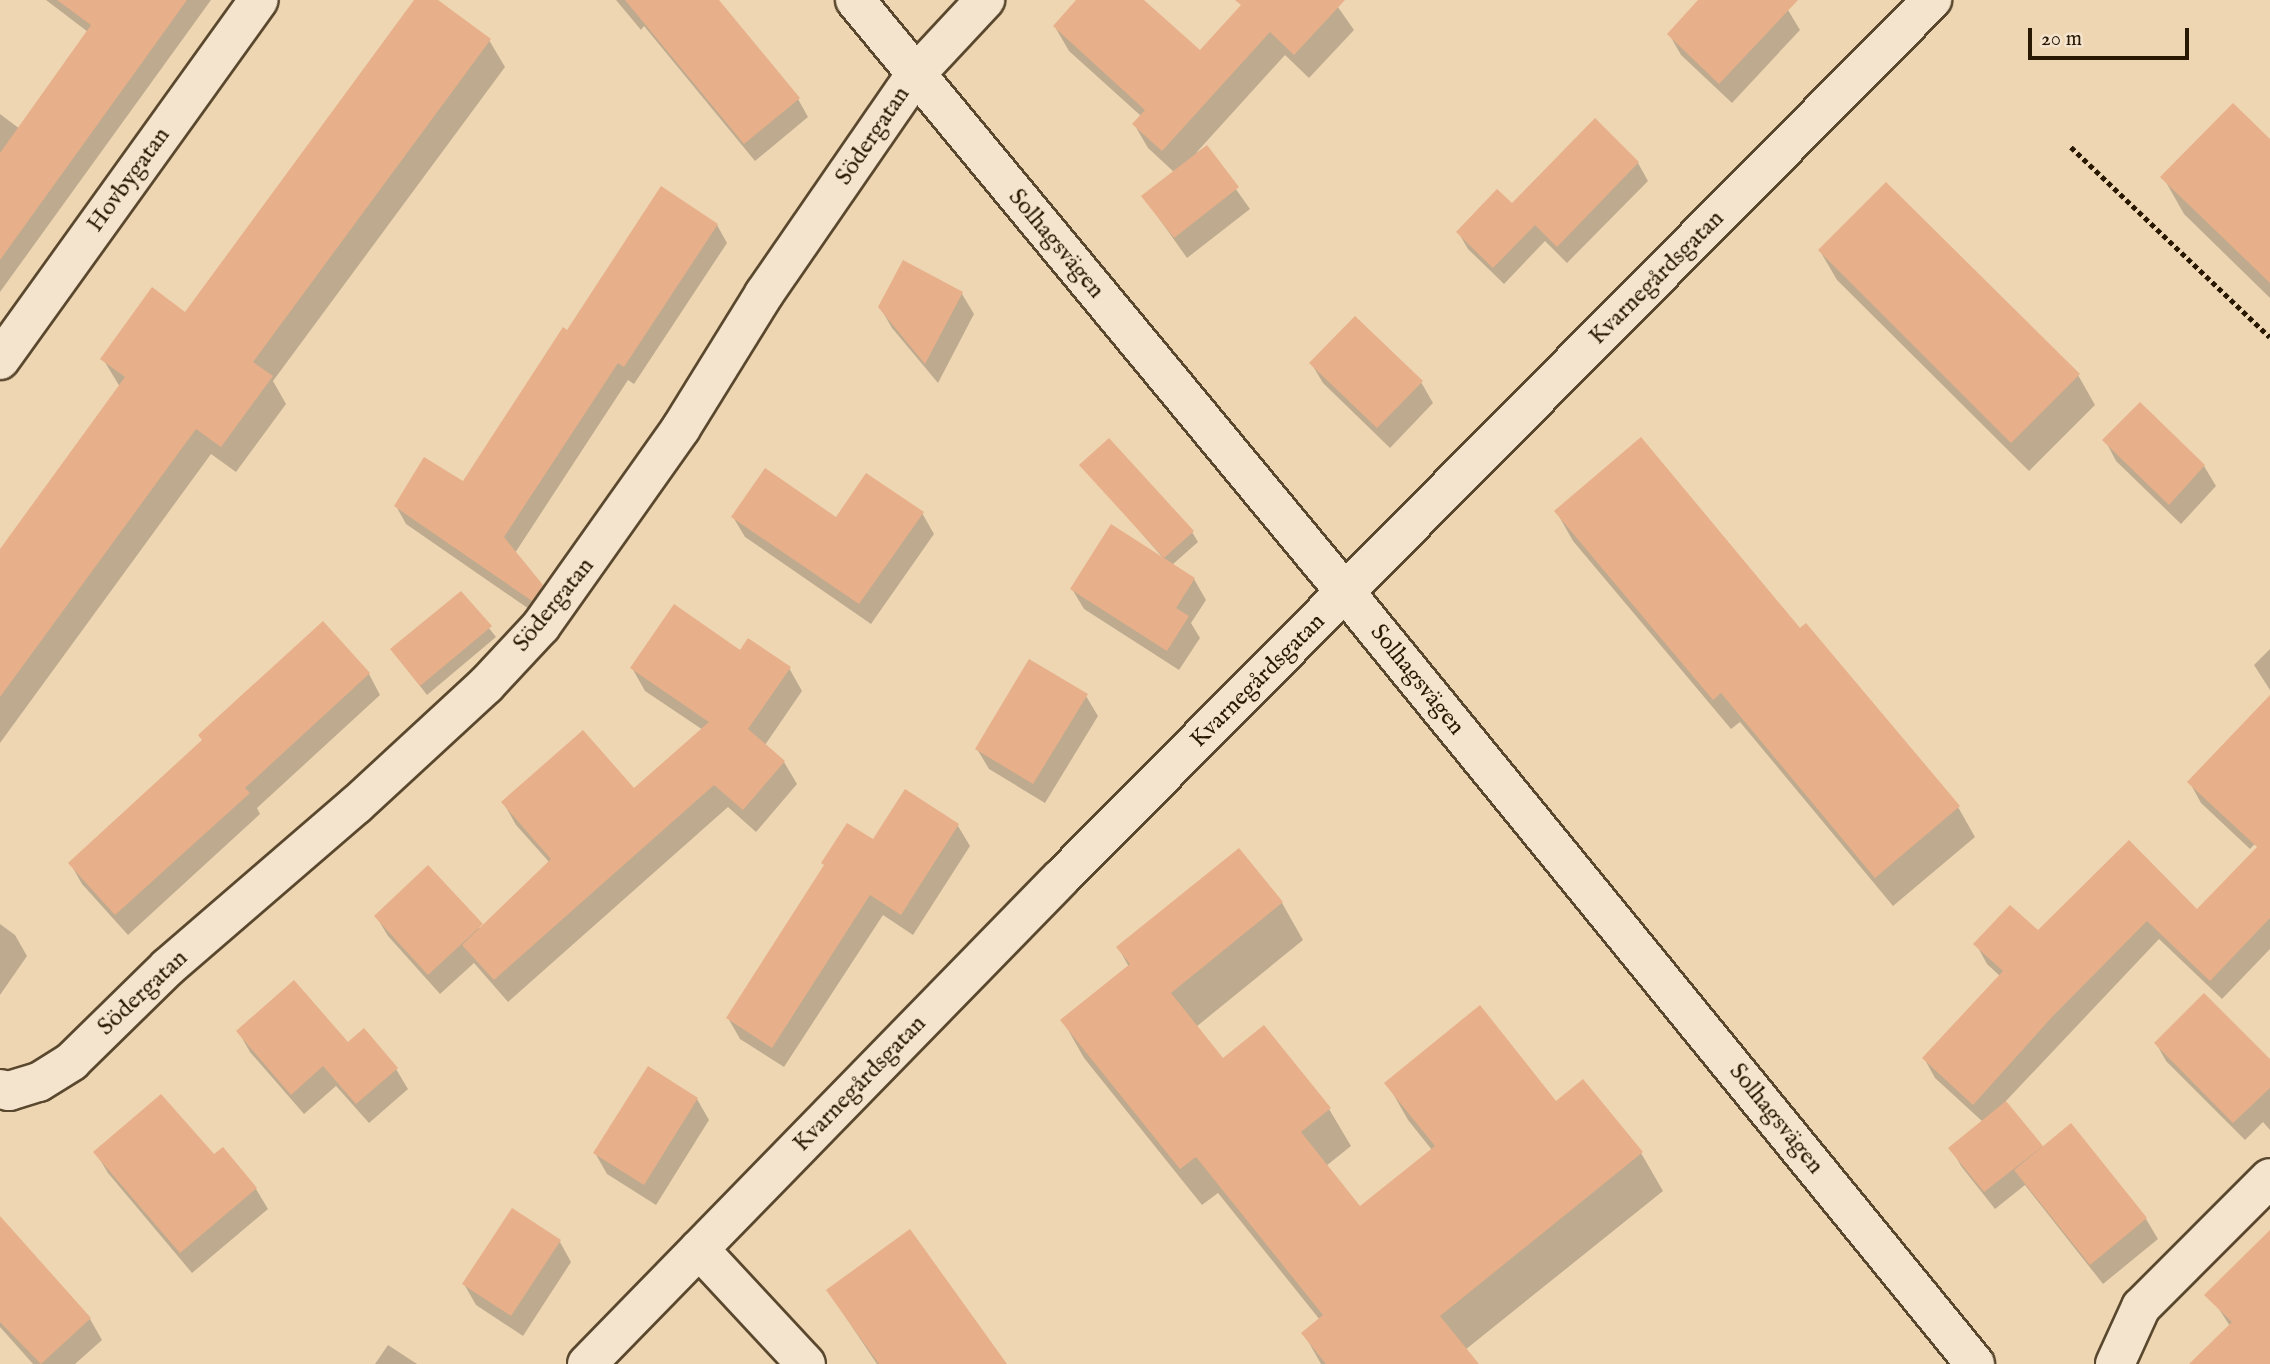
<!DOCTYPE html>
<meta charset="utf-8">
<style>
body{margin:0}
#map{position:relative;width:2270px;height:1364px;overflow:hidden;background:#eed6b3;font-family:"IM FELL English",serif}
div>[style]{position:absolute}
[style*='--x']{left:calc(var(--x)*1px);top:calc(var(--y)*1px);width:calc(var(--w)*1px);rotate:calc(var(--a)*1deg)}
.shadow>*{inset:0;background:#0003}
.building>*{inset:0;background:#e7af8a}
.path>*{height:4.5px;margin-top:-2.25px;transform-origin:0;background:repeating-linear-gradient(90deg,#291802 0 5px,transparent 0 8.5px)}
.roads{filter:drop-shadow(2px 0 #5a482e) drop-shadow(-2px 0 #5a482e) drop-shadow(0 2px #5a482e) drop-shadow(0 -2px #5a482e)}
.street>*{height:38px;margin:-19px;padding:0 19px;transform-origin:19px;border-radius:19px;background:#f4e4ce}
span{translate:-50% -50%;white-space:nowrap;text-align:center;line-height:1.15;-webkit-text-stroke:5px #f4e4ce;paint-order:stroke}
.street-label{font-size:24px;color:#291802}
.scale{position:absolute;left:2028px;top:28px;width:161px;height:32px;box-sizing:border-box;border:4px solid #291802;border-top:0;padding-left:9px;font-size:21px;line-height:24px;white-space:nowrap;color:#291802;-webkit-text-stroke:5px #f4e4ce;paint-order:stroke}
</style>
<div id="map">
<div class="shadow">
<div style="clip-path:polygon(46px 0,211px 0,0 292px,0 114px,20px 129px,88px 32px)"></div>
<div style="clip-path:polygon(416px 0,435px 0,489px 40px,505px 67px,273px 381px,286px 404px,236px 472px,211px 454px,0 743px,0 551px,120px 387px,103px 359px,185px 314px)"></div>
<div style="clip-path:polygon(616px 0,716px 0,798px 99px,808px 117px,755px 161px,644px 26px,641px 30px)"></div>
<div style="clip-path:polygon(1079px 0,1142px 0,1200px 52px,1247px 0,1333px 0,1354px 30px,1309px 78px,1285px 55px,1196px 153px,1206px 147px,1250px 209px,1187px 258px,1143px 196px,1174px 172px,1148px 148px,1134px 124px,1141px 116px,1069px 51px,1055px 27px)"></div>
<div style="clip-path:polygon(1701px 0,1778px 0,1788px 10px,1800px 30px,1732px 103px,1681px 55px,1669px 34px)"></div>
<div style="clip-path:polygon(1595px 120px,1638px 163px,1648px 181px,1567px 263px,1545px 241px,1504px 284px,1468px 249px,1458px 232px,1512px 205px)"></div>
<div style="clip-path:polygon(2270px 141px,2270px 298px,2184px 214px,2163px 177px)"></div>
<div style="clip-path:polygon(717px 225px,727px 243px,634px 384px,628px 380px,515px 553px,552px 604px,542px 618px,406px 524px,396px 506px,464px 484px,567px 332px)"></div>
<div style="clip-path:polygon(1820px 251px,2078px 375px,2095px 405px,2029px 471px,1837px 280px)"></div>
<div style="clip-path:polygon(962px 294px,974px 314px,938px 383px,892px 328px,880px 307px)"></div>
<div style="clip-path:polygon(1311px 363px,1421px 382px,1433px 403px,1390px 448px,1323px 383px)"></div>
<div style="clip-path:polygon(2105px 440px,2204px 466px,2216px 486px,2181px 524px,2116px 461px)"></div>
<div style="clip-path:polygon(1082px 465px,1192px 532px,1198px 542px,1172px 565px,1194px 579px,1206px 600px,1191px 623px,1200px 638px,1179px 670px,1084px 609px,1072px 589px,1163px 558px)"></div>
<div style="clip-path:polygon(1556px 511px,1800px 630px,1958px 807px,1975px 837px,1893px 906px,1740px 722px,1731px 729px,1573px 541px)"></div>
<div style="clip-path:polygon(922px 513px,934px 534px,871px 624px,745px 537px,733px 517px,836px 520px)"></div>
<div style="clip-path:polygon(461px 593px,496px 637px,427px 695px,392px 650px)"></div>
<div style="clip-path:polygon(323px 624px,369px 674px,380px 695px,257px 808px,260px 814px,128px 935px,82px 884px,70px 863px,204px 741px)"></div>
<div style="clip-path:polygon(2270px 649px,2270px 690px,2254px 665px)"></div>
<div style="clip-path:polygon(741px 653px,789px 668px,802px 691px,765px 745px,784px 762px,797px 784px,756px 832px,728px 807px,508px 1002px,474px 963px,440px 994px,388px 936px,376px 916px,482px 928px,550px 863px,516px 825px,503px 802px,634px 790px,703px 730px,645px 691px,632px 668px)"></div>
<div style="clip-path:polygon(1086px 696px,1098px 716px,1045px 803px,989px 769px,977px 749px)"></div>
<div style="clip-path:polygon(2270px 698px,2270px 828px,2250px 849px,2201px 803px,2190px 783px)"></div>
<div style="clip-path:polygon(958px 826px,970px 846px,913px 935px,883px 915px,784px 1067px,740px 1039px,728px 1018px,873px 842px)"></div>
<div style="clip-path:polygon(2270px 837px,2270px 949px,2222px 999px,2159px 939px,2005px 1102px,2043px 1148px,2146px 1219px,2158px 1239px,2103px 1284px,2025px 1185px,1995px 1209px,1961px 1166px,1951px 1148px,1983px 1122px,1935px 1078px,1924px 1058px,2000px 976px,1987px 964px,1976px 944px,2197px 911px)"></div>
<div style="clip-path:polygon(1239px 850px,1282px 903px,1303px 940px,1196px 1027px,1223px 1061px,1329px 1109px,1351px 1146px,1326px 1166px,1360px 1209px,1432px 1150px,1408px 1120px,1387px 1083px,1556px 1103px,1583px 1081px,1641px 1153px,1663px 1191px,1465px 1350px,1477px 1364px,1321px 1364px,1304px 1334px,1320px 1320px,1218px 1193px,1202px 1205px,1084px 1058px,1063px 1021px,1129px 967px,1118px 947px)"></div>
<div style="clip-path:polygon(0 924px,15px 935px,27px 956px,0 995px)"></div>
<div style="clip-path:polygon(238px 1031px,348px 1044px,396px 1069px,408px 1089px,369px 1123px,336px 1086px,304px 1114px,250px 1052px)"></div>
<div style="clip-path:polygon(2156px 1043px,2270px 1061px,2270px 1130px,2263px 1122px,2245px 1140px,2166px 1061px)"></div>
<div style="clip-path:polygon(697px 1099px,709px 1120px,656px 1205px,607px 1174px,595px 1153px)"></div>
<div style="clip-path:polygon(96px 1153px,213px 1157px,256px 1189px,268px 1209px,192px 1273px,108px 1173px)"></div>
<div style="clip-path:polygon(14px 1235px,90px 1319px,102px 1340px,75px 1364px,33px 1364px,0 1327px,0 1248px)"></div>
<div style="clip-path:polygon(560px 1242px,571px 1262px,523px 1336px,476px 1305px,464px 1284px)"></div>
<div style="clip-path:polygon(2270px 1248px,2270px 1364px,2197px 1364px,2230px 1326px,2215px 1303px)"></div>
<div style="clip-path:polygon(828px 1291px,1005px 1364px,877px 1364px)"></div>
<div style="clip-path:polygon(388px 1345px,417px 1364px,375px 1364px)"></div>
</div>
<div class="building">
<div style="clip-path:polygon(57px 0,187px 0,0 260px,0 153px,91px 25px)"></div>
<div style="clip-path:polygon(414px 0,438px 0,491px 39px,253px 362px,273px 376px,221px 447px,196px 429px,0 697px,0 549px,125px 377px,100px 359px,152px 287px,185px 312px)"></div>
<div style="clip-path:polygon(625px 0,719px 0,800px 98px,744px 144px)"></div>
<div style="clip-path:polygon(1076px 0,1144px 0,1200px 50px,1241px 5px,1235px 0,1345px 0,1294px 55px,1270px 32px,1162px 151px,1132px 124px,1145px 110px,1053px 26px)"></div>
<div style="clip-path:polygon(1698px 0,1798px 0,1719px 84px,1667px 34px)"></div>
<div style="clip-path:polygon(2233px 103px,2270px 139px,2270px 283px,2160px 177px)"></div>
<div style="clip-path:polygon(1595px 118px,1639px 162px,1557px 247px,1535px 225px,1493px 268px,1456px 232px,1497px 189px,1512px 203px)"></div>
<div style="clip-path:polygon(1207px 145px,1239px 187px,1174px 238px,1141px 196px)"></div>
<div style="clip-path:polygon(1886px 182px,2080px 374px,2011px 443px,1818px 250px)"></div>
<div style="clip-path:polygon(661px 186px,718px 224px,624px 367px,618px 363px,504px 537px,543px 585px,532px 601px,394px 506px,424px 457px,463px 481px,563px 327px,567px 330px)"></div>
<div style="clip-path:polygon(903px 260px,963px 292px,925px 364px,878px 307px)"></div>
<div style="clip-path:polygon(1355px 316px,1423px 381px,1377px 428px,1309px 363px)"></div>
<div style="clip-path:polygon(2140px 402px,2205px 465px,2169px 505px,2102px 440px)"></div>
<div style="clip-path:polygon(1641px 437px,1800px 628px,1806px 623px,1960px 806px,1875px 878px,1721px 693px,1713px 700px,1554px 511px)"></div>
<div style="clip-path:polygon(1109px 438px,1194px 531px,1164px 558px,1079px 465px)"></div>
<div style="clip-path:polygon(765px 468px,836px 517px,866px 473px,924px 512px,859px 604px,731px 517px)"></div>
<div style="clip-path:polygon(1111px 524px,1195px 578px,1176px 608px,1189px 616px,1167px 651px,1070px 589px)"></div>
<div style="clip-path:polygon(461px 591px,492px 626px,420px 686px,390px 649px)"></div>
<div style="clip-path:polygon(674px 604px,740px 650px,748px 638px,791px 667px,748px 729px,785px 761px,743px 810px,714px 785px,494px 980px,462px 945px,551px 859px,501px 802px,583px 730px,634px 788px,709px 722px,630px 668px)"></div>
<div style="clip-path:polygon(323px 621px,370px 673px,245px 788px,250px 793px,115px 915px,68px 863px,202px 740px,198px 735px)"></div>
<div style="clip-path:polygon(1029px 659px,1088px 694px,1033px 784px,975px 749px)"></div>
<div style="clip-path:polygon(2270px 695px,2270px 918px,2210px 981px,2147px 921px,2052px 1017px,1973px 1105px,1922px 1058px,2003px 971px,1973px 944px,2010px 905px,2038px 930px,2129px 840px,2197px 909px,2257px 847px,2187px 782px)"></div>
<div style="clip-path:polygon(905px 789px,959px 824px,901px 915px,870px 895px,772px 1048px,726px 1018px,824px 865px,821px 863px,847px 823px,873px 839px)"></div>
<div style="clip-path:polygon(1239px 848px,1283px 902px,1171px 993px,1223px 1058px,1264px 1025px,1331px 1108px,1301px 1132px,1360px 1206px,1435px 1146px,1384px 1083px,1480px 1005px,1556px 1101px,1583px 1079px,1643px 1152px,1440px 1316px,1479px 1364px,1326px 1364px,1301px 1333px,1323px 1315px,1196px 1157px,1180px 1169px,1060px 1020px,1130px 964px,1116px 947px)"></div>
<div style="clip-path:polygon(428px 865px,483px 924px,428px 975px,374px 916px)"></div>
<div style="clip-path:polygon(294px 980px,348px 1042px,364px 1028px,398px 1068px,356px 1104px,323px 1066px,291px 1095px,236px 1031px)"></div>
<div style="clip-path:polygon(2204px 993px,2270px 1059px,2270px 1088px,2233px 1123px,2154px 1043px)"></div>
<div style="clip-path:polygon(648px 1066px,698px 1098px,644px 1185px,593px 1153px)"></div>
<div style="clip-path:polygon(161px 1094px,214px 1154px,223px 1147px,257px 1188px,180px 1253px,93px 1152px)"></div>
<div style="clip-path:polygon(2006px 1101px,2043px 1146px,1984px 1192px,1948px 1148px)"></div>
<div style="clip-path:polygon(2071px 1123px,2147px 1218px,2090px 1265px,2014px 1170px)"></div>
<div style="clip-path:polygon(512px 1208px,561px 1240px,511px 1316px,462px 1284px)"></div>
<div style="clip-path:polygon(0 1216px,91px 1318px,41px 1364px,0 1322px)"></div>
<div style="clip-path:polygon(910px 1229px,1007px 1364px,879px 1364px,826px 1290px)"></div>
<div style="clip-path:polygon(2270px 1230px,2270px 1364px,2189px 1364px,2232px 1322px,2204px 1295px)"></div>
</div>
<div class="path">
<div style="--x:2071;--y:147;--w:275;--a:43.7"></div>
</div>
<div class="roads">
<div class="street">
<div style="--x:855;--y:0;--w:770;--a:50.38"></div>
<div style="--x:1346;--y:593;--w:995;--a:50.79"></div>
<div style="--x:0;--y:360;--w:443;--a:-54.3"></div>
<div style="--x:0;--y:1089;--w:9;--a:13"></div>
<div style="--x:9;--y:1091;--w:31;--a:-17"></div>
<div style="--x:39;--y:1082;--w:39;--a:-32"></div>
<div style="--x:72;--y:1061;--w:134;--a:-44.4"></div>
<div style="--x:168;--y:967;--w:248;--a:-40.8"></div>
<div style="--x:356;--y:805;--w:177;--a:-42.7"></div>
<div style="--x:486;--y:685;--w:81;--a:-47"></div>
<div style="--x:541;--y:626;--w:242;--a:-54.7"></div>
<div style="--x:681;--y:428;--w:158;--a:-58.2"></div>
<div style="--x:764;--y:294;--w:266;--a:-55.4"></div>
<div style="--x:915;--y:75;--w:103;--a:-47"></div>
<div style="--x:699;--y:1249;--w:157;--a:47.1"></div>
<div style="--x:587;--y:1364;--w:679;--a:-45.72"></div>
<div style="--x:1061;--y:878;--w:1237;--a:-45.23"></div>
<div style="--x:2115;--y:1364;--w:63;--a:-65.5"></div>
<div style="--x:2141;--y:1307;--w:182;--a:-45"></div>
</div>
</div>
<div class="street-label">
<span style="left:873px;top:136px;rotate:-56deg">Södergatan</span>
<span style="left:129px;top:180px;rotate:-54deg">Hovbygatan</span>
<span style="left:1056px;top:244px;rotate:50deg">Solhagsvägen</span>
<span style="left:1657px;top:278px;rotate:-45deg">Kvarnegårdsgatan</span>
<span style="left:554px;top:605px;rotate:-51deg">Södergatan</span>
<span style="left:1417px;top:680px;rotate:51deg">Solhagsvägen</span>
<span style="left:1258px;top:681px;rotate:-45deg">Kvarnegårdsgatan</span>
<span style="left:143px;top:993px;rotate:-43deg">Södergatan</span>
<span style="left:860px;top:1084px;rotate:-46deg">Kvarnegårdsgatan</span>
<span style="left:1776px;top:1119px;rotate:51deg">Solhagsvägen</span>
</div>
<div class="scale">20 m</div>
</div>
